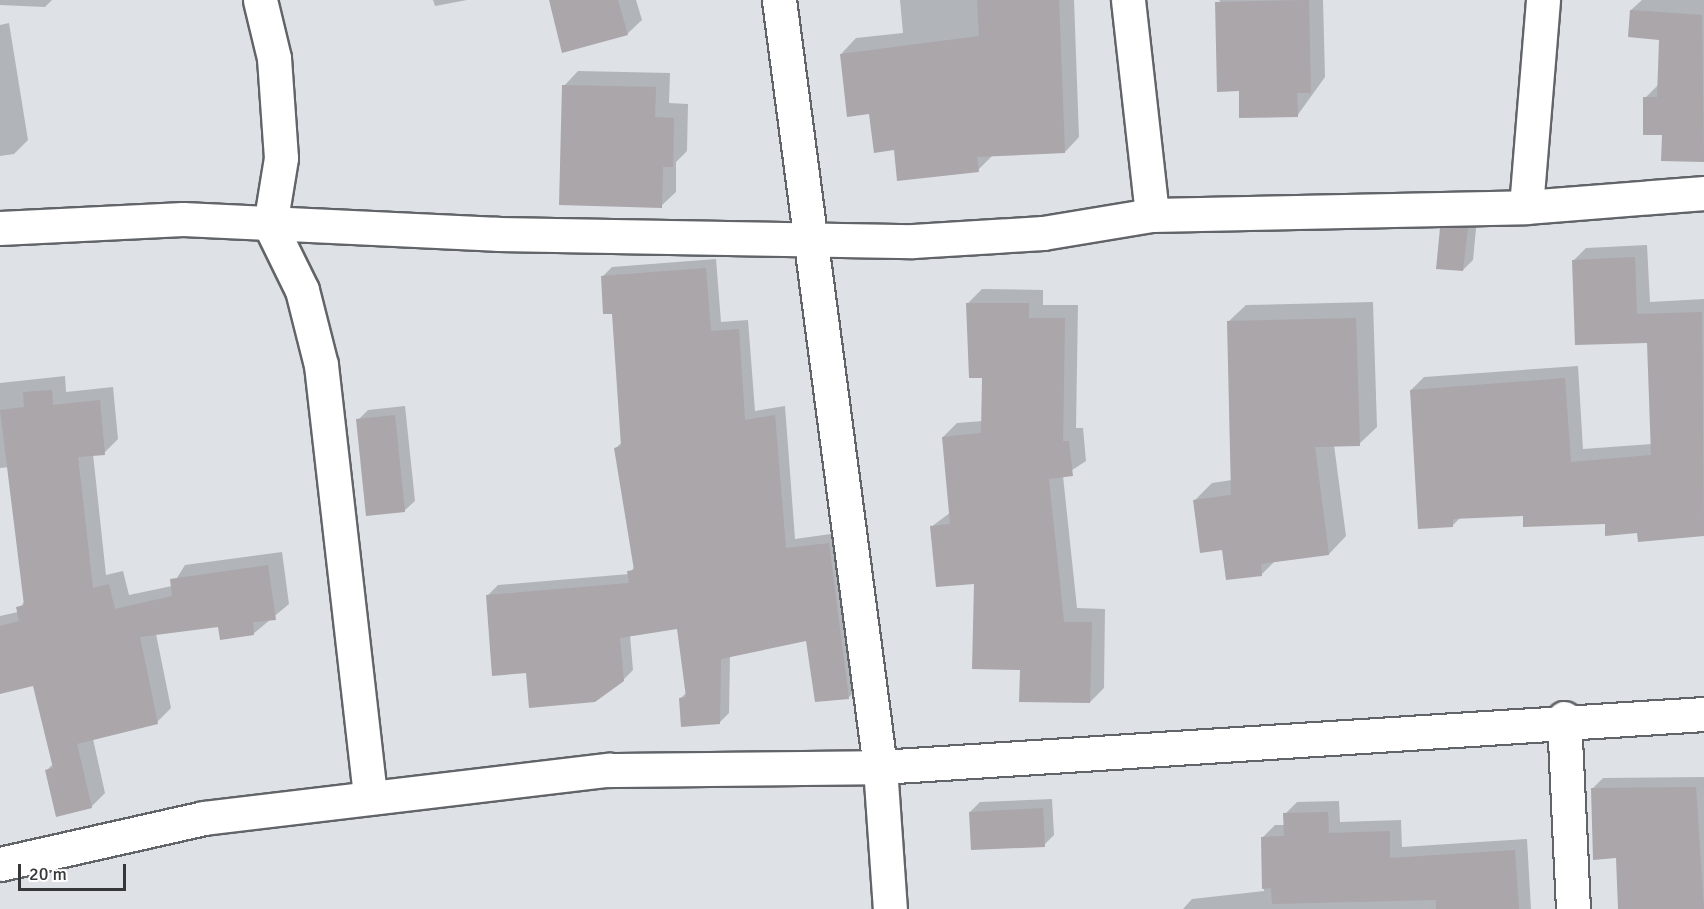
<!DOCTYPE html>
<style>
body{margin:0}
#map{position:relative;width:1704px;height:909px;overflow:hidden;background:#dee2e6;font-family:Signika,sans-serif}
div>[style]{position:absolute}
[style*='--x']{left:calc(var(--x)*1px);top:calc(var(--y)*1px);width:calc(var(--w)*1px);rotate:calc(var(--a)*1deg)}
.shadow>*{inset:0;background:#0003}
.building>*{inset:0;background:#aaa6aa}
.roads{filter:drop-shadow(2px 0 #616468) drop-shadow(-2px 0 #616468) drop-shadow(0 2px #616468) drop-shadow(0 -2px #616468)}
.street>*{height:33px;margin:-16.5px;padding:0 16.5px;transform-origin:16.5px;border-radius:16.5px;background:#fff}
span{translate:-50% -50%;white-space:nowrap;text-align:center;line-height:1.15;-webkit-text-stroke:5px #fff;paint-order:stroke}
.scale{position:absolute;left:18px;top:864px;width:108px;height:27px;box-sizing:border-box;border:3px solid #363739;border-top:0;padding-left:8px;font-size:18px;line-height:21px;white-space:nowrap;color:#363739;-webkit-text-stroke:4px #fff;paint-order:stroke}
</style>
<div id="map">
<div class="shadow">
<div style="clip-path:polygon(0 0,52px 0,45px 7px,0 5px)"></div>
<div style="clip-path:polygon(433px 0,467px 0,435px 6px)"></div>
<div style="clip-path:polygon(550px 0,636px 0,642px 20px,627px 34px)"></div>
<div style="clip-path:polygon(900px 0,1074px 0,1079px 137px,1065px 152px,993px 155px,978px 170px,895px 149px,871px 113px,849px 115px,842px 53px,856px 38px,903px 33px)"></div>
<div style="clip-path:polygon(1219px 0,1323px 0,1325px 77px,1297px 116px)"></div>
<div style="clip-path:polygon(1642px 0,1704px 0,1704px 160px,1663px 160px,1663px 133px,1645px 98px,1659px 84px,1661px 38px,1631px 10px)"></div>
<div style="clip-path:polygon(9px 23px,28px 140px,14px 154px,0 156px,0 25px)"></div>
<div style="clip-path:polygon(578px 71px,670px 73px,669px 103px,688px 104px,687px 151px,676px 162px,676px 192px,661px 206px,564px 86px)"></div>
<div style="clip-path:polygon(1451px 218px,1477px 218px,1473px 260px,1463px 270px,1441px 228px)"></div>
<div style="clip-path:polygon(1647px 245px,1650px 302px,1704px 299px,1704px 535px,1639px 540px,1638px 531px,1606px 522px,1524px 514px,1461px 517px,1452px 526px,1411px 390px,1424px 377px,1578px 366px,1583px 449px,1652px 444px,1649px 341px,1573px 261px,1586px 248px)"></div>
<div style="clip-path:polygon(716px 259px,721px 322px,748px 320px,755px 411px,785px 406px,795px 539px,838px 533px,858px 688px,848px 698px,807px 639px,730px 656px,729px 713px,719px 723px,681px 698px,687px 692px,678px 628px,630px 635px,633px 670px,623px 680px,528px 671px,488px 595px,498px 585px,629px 574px,635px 566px,616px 448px,622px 442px,613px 312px,602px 277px,612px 267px)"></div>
<div style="clip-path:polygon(982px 289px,1043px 290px,1043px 305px,1078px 305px,1076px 428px,1083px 428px,1086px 461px,1063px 476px,1077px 608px,1105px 609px,1104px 688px,1090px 702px,1022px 668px,975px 582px,931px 527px,951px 512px,943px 437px,957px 423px,983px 421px,983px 376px,968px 303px)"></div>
<div style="clip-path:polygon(1373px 302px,1377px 427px,1359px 444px,1334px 445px,1346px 536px,1329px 554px,1276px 560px,1262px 574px,1224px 549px,1195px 500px,1212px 483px,1232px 480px,1228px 322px,1246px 305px)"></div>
<div style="clip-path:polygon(65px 376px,66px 392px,113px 387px,118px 439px,104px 453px,93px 454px,106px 575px,123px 571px,129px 595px,172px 586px,185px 565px,282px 552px,289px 604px,253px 634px,219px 625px,156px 634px,171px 708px,157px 722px,93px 739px,105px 793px,91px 807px,47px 770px,54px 763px,34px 684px,0 692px,0 616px,18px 612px,25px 600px,10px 467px,0 468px,0 383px)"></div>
<div style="clip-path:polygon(405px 406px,415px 501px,404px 511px,358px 420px,368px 410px)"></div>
<div style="clip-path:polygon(1704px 777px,1704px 909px,1620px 909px,1618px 857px,1593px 788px,1603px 778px)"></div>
<div style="clip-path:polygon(1052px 799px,1054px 835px,1044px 845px,970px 812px,980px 802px)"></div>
<div style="clip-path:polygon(1339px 801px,1340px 822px,1401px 820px,1402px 847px,1527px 839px,1531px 909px,1183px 909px,1192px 899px,1264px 891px,1263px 837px,1275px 825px,1285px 825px,1285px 814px,1297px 802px)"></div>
</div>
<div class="building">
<div style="clip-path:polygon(549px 0,618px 0,628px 35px,562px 53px)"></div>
<div style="clip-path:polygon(977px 0,1059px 0,1065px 153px,977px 157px,979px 172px,897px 181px,894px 150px,874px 153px,869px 114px,847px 117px,840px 54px,979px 36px)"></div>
<div style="clip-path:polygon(1309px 0,1311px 93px,1297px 93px,1298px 117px,1239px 118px,1239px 91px,1217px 92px,1215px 2px)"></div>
<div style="clip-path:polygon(1630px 10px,1702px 15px,1704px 162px,1661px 161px,1662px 135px,1643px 135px,1643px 97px,1657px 97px,1659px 40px,1628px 37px)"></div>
<div style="clip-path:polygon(562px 85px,656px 87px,655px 117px,674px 118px,673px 167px,663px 167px,662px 208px,559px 205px)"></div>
<div style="clip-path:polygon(1468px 227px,1463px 271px,1436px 269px,1440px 228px)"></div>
<div style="clip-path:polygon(1635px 257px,1637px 314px,1702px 312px,1704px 536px,1638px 542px,1637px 533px,1605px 536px,1605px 524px,1523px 527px,1523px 516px,1453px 519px,1453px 527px,1418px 529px,1410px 390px,1565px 378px,1571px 462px,1651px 455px,1647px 343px,1575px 345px,1572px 260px)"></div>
<div style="clip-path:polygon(706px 268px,711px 331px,739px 329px,745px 420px,775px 415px,786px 548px,829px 543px,849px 699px,815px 702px,806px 641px,721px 659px,720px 724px,681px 727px,679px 698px,686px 697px,677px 629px,620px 638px,624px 681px,595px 702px,529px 708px,526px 673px,492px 676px,486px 595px,629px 583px,627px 571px,634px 570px,614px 448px,621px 446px,612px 314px,603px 314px,601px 276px)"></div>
<div style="clip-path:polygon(966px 303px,1029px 303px,1029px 318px,1065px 318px,1063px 441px,1069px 441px,1073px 476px,1049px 479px,1064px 622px,1092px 622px,1090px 703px,1019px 702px,1020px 670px,972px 669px,974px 584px,936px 587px,930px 526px,950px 524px,942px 437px,981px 433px,982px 378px,969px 378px)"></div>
<div style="clip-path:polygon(1356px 318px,1360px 446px,1315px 447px,1329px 555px,1261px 564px,1262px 576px,1226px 580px,1222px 550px,1200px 553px,1193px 500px,1231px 495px,1227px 321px)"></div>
<div style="clip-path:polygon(52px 390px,53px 405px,100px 400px,105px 455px,78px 457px,93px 588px,109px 584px,115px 609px,172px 596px,170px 579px,268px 565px,276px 620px,253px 622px,254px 635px,220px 640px,218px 627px,140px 637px,158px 724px,77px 744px,92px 808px,56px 817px,45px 770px,53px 768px,33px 686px,0 694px,0 626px,19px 621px,16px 607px,24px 605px,0 410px,24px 407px,23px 392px)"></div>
<div style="clip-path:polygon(395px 415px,405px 512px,366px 516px,356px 419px)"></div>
<div style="clip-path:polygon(1696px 787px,1704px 909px,1618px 909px,1616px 858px,1593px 860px,1591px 788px)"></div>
<div style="clip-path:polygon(1043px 808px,1045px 847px,971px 850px,969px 812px)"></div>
<div style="clip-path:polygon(1328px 812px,1329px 833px,1390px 831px,1390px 858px,1515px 850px,1519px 909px,1436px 909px,1436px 900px,1272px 904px,1271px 888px,1262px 889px,1261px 837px,1284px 836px,1283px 813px)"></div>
</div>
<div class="roads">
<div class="street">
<div style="--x:260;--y:0;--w:60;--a:76.4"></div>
<div style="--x:274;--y:58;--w:100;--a:86"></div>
<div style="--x:281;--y:158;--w:68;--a:99.3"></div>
<div style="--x:270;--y:225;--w:72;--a:63.8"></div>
<div style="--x:302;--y:290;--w:77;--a:75.8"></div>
<div style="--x:321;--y:365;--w:435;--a:83.5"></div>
<div style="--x:779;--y:0;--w:774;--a:82.5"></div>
<div style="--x:880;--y:767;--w:142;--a:86"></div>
<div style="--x:1128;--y:0;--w:216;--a:83.6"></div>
<div style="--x:1526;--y:207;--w:208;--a:-85.3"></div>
<div style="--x:0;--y:228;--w:183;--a:-2.8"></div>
<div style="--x:183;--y:219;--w:315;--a:2.7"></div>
<div style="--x:498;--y:234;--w:415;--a:1"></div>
<div style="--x:913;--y:241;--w:130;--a:-3.5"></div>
<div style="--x:1043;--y:233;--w:110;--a:-9.4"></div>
<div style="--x:1152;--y:215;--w:374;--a:-1.2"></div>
<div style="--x:1526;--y:207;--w:179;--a:-4.5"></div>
<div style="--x:1564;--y:718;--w:191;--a:87.3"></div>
<div style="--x:0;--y:864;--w:209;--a:-12.7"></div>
<div style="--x:204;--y:818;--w:408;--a:-6.8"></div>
<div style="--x:609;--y:770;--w:271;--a:-0.6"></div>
<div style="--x:880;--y:767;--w:826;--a:-3.68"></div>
</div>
</div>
<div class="scale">20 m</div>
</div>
